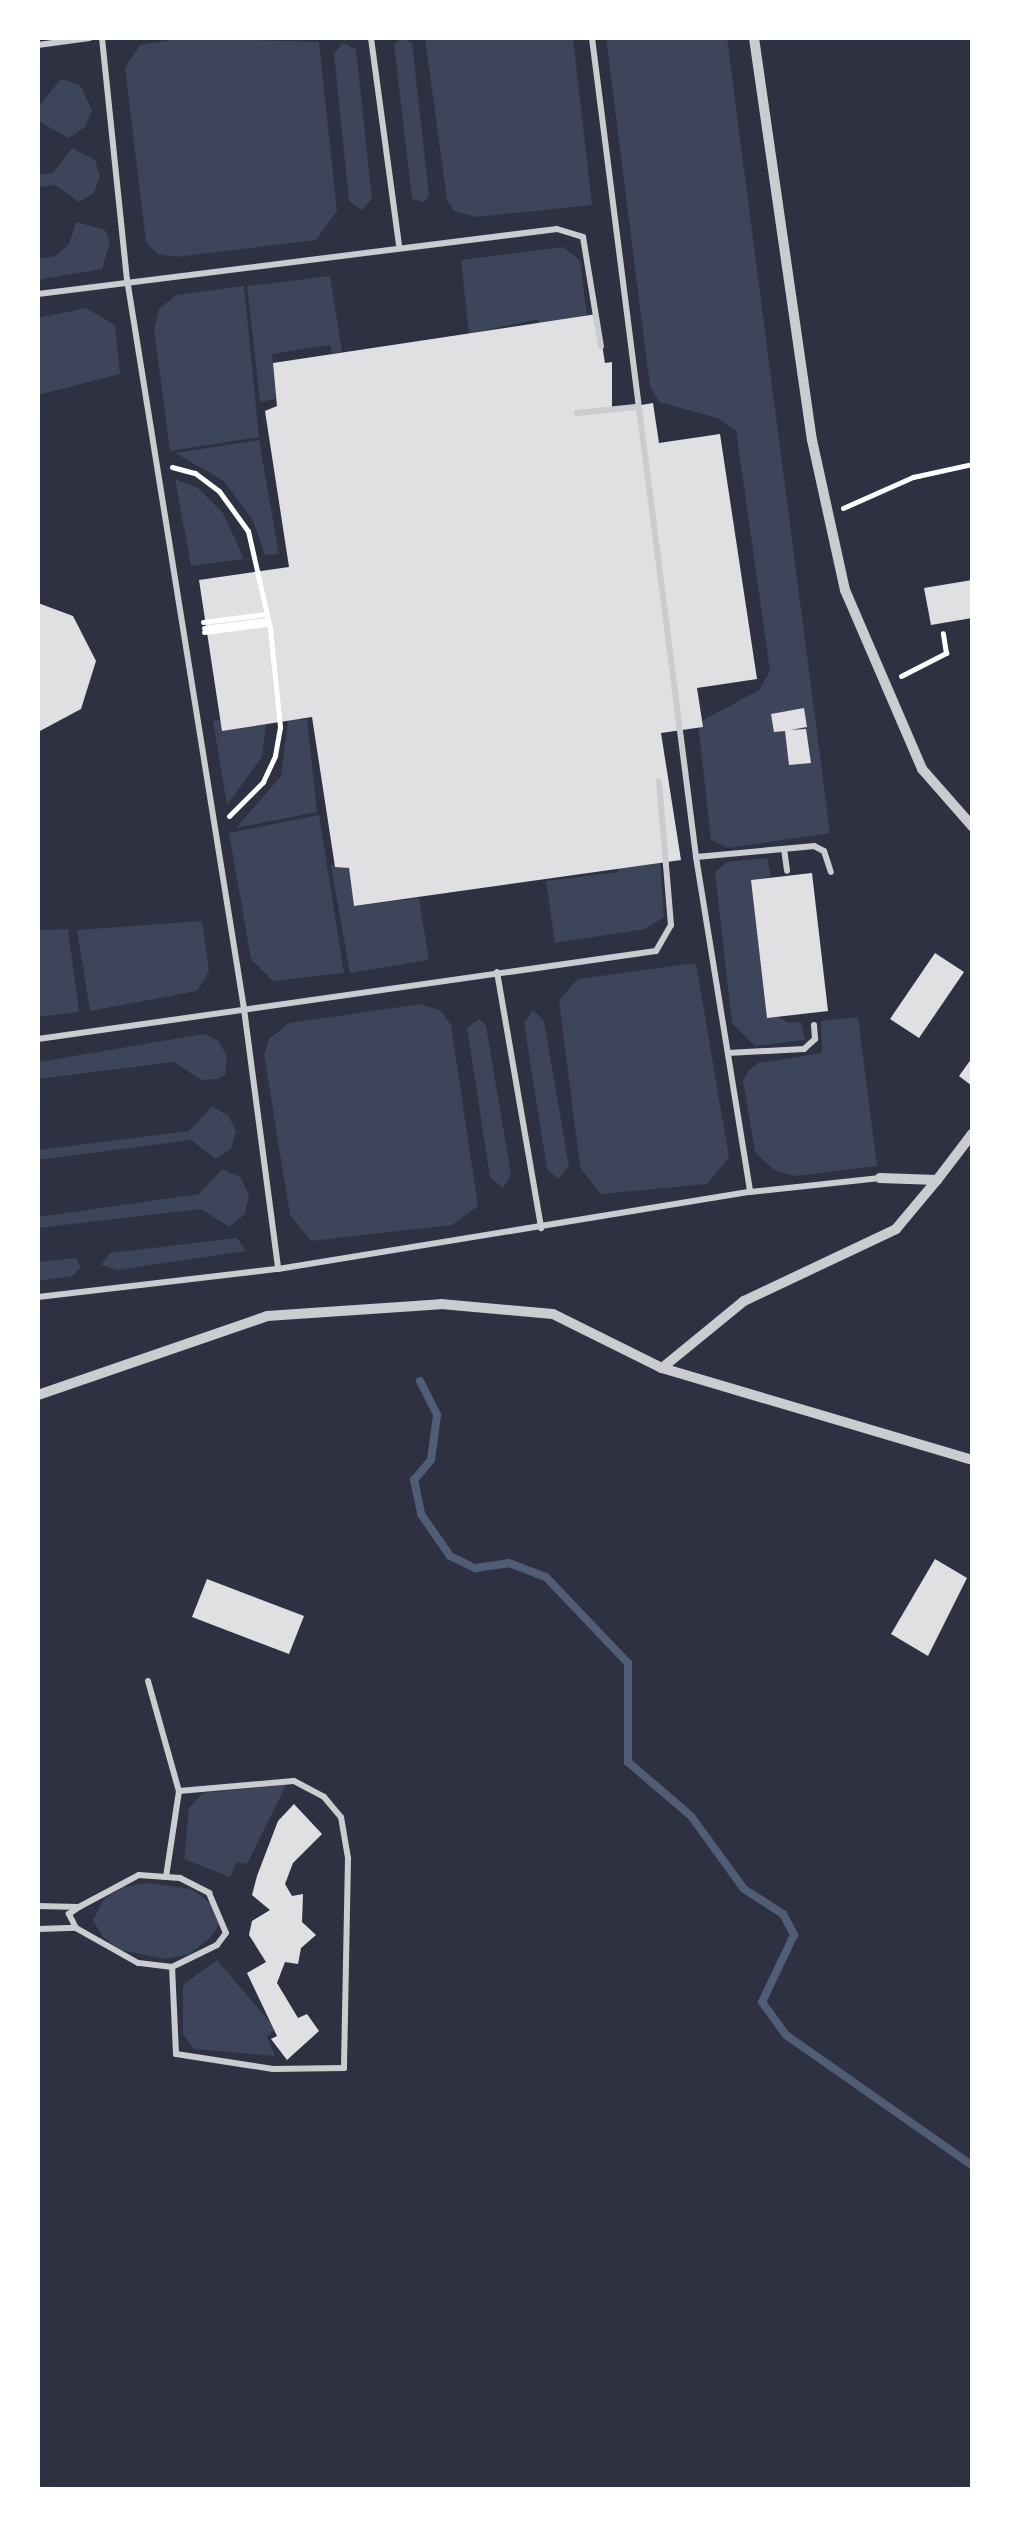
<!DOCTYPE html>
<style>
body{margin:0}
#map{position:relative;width:1010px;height:2527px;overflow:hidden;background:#2d3142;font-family:"DejaVu Sans",sans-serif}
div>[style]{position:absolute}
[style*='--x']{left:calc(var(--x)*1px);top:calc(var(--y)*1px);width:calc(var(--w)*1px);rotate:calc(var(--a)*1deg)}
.green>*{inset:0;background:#3c4559}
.stream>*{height:8px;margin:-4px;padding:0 4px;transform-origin:4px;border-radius:4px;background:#4f5d75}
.building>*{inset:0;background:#e0e0e3}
.path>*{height:5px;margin:-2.5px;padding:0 2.5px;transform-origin:2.5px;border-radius:2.5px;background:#fff}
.service>*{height:6px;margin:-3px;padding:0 3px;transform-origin:3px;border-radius:3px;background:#caccd0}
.minor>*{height:10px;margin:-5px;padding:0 5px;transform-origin:5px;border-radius:5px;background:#caccd0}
span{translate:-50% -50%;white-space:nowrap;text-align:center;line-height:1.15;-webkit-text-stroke:8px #fff;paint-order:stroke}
.frame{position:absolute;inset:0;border:40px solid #fff;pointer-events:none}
</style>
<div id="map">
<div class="green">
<div style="clip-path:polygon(184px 38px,319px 42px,337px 211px,316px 240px,176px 257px,158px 254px,146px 242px,125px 68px,140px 45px)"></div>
<div style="clip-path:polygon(403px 38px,412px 43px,429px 195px,424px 202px,412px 199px,394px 44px)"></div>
<div style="clip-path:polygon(425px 38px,573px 38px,592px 205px,477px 217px,454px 211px,447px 200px)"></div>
<div style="clip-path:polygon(606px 38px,727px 38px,830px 833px,728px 848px,711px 840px,698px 723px,759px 690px,770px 671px,736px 430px,717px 418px,659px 402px,650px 386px)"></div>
<div style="clip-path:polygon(342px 43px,356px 49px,372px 199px,362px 210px,349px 201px,334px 54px)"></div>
<div style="clip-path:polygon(61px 79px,80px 85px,92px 110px,85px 127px,69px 138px,38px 121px,38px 107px)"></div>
<div style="clip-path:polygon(72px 148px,95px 160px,100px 177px,94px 193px,79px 202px,55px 185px,38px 187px,38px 175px,53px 173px)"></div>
<div style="clip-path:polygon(76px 222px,105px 230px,110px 242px,102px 269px,38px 280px,38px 259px,56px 256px,69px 244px)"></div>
<div style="clip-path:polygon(563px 247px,580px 260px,592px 358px,540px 330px,538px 319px,469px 334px,461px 260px)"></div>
<div style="clip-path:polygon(330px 276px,342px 352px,332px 353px,330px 345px,272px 354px,276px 399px,260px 402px,247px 286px)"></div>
<div style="clip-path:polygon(244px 286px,259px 437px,170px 451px,154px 330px,159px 309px,176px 295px)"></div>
<div style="clip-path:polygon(86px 308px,115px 325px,120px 374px,38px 395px,38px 318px)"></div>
<div style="clip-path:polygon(259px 440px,279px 554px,265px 555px,253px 521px,224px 481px,175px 453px)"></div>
<div style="clip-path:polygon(175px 479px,198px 488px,223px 513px,244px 559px,191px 566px)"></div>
<div style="clip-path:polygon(299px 710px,300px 720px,307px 719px,317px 812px,236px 828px,281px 776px,289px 713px)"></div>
<div style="clip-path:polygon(267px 715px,262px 757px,227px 805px,213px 721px)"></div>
<div style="clip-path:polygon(319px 815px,344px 973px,273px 981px,251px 959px,229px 833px)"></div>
<div style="clip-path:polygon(613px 830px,659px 845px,664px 917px,645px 929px,555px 943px,546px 881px,618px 872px)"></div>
<div style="clip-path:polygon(767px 858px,771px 876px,752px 880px,770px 1011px,788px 1023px,801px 1022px,805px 1040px,755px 1046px,732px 1023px,715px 872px,727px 862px)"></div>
<div style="clip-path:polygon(338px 864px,349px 869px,354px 906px,419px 898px,429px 960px,350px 973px,331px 865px)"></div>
<div style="clip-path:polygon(202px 921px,209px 971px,197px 991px,90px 1011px,77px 930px)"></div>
<div style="clip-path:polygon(68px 929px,79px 1012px,38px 1017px,38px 930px)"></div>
<div style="clip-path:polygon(696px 963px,729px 1157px,707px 1184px,600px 1194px,580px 1167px,559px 1000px,578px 979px)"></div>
<div style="clip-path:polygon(421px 1004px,441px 1011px,451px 1025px,478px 1206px,452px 1225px,311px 1241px,290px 1215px,264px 1055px,269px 1039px,289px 1023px)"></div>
<div style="clip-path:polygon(533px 1010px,544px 1021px,569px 1166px,558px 1179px,547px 1169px,524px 1023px)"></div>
<div style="clip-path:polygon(858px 1017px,877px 1166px,796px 1176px,774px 1170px,755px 1152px,743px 1081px,748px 1071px,758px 1063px,822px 1053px,821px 1021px)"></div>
<div style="clip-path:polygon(479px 1019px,486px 1026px,511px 1174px,503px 1188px,490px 1177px,467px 1028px)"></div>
<div style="clip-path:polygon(204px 1034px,219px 1041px,227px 1057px,225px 1075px,218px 1079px,201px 1080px,174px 1062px,38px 1079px,38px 1062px)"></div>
<div style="clip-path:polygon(212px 1107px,228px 1115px,236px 1131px,231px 1149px,216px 1159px,191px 1140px,38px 1160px,38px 1150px,189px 1131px)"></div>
<div style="clip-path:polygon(222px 1169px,240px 1177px,249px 1195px,245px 1214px,229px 1227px,201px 1209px,38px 1228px,38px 1217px,199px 1194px)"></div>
<div style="clip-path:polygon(237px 1238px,246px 1251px,117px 1270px,101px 1265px,110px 1253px)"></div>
<div style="clip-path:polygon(76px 1258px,81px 1267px,72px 1276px,38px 1281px,38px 1262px)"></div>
<div style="clip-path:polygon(286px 1785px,247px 1864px,237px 1862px,230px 1877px,184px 1859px,189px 1808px,203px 1793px)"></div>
<div style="clip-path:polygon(148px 1883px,191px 1889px,212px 1904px,220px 1922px,211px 1937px,190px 1954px,166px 1959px,120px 1950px,102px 1936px,93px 1920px,104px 1899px,122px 1887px)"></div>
<div style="clip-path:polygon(217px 1960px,276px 2029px,267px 2036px,275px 2056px,194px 2049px,183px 2034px,183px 1985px)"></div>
</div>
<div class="stream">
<div style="--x:420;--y:1381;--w:38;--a:63"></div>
<div style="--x:437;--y:1415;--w:45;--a:97.6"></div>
<div style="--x:431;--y:1460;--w:26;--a:130"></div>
<div style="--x:414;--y:1480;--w:35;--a:78"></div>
<div style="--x:421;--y:1514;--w:51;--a:55.4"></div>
<div style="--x:450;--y:1556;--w:28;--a:26"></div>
<div style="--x:475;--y:1568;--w:34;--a:-8"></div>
<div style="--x:509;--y:1563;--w:40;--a:21"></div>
<div style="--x:546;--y:1577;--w:119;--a:46.4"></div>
<div style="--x:628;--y:1663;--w:99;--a:90"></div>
<div style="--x:628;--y:1762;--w:83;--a:40.6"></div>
<div style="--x:691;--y:1816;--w:90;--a:54"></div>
<div style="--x:744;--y:1889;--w:46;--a:32.7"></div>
<div style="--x:783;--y:1914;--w:24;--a:62"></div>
<div style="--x:794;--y:1935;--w:74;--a:115.5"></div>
<div style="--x:762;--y:2002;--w:41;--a:54"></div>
<div style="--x:786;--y:2035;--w:227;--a:35"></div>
</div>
<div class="building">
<div style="clip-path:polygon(597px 314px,605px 363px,612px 362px,612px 410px,653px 403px,659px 443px,720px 434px,757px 679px,697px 688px,703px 727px,661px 733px,681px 860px,354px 906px,349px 868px,335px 867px,312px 717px,222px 731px,199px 580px,289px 567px,265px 411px,277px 406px,273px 363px)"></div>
<div style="clip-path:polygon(972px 580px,972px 618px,931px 625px,924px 588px)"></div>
<div style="clip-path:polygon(38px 603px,73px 616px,96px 661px,81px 709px,38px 732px)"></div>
<div style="clip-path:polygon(804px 708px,807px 727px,790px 730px,806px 729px,811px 763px,789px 765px,785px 731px,774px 732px,771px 714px)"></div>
<div style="clip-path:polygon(812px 873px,828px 1011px,767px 1018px,751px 880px)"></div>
<div style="clip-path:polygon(935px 953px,964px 972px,919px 1038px,890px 1019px)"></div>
<div style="clip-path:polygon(972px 1058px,972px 1086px,959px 1076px)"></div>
<div style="clip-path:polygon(935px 1559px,967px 1578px,928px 1656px,891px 1634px)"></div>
<div style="clip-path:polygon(207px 1579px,304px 1616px,289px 1654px,192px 1617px)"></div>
<div style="clip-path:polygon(294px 1804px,322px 1834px,293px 1863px,285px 1884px,292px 1896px,303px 1894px,302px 1922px,316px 1935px,301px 1948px,298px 1964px,285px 1962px,277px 1983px,298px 2018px,307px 2014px,319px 2031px,287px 2060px,271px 2039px,277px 2036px,247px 1973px,266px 1962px,249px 1935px,252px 1921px,270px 1910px,252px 1895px,257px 1876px,278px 1821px)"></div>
</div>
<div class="path">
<div style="--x:172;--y:467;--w:24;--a:15"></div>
<div style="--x:195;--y:473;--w:30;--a:37"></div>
<div style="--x:219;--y:491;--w:49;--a:54.1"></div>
<div style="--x:248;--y:531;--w:99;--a:77.2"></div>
<div style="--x:270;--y:628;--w:100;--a:84.2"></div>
<div style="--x:280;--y:727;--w:29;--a:100"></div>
<div style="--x:275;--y:756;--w:29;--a:115"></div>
<div style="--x:263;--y:782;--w:48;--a:135"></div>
<div style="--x:843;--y:508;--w:77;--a:-23.9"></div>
<div style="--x:913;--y:477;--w:60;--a:-12.4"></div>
<div style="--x:203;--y:622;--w:63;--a:-7.4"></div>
<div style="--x:204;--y:628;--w:63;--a:-7.4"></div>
<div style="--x:204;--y:632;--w:64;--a:-7.2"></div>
<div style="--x:901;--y:676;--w:51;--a:-27.1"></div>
<div style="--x:946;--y:653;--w:20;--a:-99"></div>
</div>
<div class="service">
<div style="--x:102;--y:38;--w:242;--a:84.1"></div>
<div style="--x:127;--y:279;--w:739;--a:80.89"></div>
<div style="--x:244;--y:1009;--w:262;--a:82.5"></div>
<div style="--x:371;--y:38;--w:208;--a:82.3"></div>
<div style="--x:592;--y:38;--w:826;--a:82.76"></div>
<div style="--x:696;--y:857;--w:339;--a:80.8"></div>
<div style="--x:38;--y:45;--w:52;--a:-7.7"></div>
<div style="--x:38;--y:294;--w:523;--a:-7.14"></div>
<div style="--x:557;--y:229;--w:27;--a:17"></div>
<div style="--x:583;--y:237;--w:111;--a:80.7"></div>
<div style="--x:577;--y:413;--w:59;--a:-5.8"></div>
<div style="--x:784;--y:849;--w:22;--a:82"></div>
<div style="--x:696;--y:857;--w:119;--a:-5.3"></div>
<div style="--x:814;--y:846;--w:11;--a:27"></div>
<div style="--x:824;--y:851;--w:22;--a:72"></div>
<div style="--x:497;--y:972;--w:260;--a:80.2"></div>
<div style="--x:38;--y:1039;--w:624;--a:-8.1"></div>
<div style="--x:656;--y:951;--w:30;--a:-60"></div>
<div style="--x:671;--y:925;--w:144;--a:-94.8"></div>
<div style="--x:728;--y:1053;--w:76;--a:-3"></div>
<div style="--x:804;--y:1049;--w:15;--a:-42"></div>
<div style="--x:815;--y:1039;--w:14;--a:-94"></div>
<div style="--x:38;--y:1297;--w:242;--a:-6.7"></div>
<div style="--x:278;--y:1269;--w:478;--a:-9.3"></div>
<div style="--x:750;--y:1192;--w:131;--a:-6.1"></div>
<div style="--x:148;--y:1681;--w:114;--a:74.3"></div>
<div style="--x:166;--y:1877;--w:87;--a:-81.4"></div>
<div style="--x:179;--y:1791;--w:115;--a:-5"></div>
<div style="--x:294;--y:1781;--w:34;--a:28"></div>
<div style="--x:324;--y:1797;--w:26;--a:50"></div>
<div style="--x:341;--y:1817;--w:42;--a:80.3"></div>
<div style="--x:348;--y:1858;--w:210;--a:91.1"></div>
<div style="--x:344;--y:2068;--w:71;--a:179.2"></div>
<div style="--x:273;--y:2069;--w:98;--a:-171.2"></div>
<div style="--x:176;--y:2054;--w:87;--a:-92.6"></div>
<div style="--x:38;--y:1906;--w:41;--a:1.4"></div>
<div style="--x:79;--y:1907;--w:68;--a:-28.1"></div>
<div style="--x:139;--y:1875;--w:41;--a:4.2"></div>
<div style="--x:180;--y:1878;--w:33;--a:27"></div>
<div style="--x:209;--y:1893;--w:43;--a:67"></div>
<div style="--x:226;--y:1933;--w:15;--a:127"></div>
<div style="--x:217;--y:1945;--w:50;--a:153.9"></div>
<div style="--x:172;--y:1967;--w:34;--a:-173"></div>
<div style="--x:138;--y:1963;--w:71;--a:-150.6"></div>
<div style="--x:76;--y:1928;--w:16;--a:-117"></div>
<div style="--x:69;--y:1914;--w:12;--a:-35"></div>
<div style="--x:38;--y:1929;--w:38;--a:-2"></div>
</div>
<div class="minor">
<div style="--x:754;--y:38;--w:406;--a:81.8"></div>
<div style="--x:812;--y:440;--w:154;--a:77.6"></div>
<div style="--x:845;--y:590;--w:195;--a:66.7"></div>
<div style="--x:922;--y:769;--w:76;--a:48.7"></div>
<div style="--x:880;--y:1178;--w:57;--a:2"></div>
<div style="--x:937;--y:1180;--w:58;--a:-52.7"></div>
<div style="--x:662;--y:1368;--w:106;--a:-39.3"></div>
<div style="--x:744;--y:1301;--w:168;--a:-25.3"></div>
<div style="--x:896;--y:1229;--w:64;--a:-50.1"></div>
<div style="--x:38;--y:1395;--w:242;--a:-19"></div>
<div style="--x:267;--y:1316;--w:174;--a:-3.9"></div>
<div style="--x:441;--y:1304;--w:112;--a:5.1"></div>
<div style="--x:553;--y:1314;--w:122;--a:26.4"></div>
<div style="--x:662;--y:1368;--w:323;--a:16.5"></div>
</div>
<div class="frame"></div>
</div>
